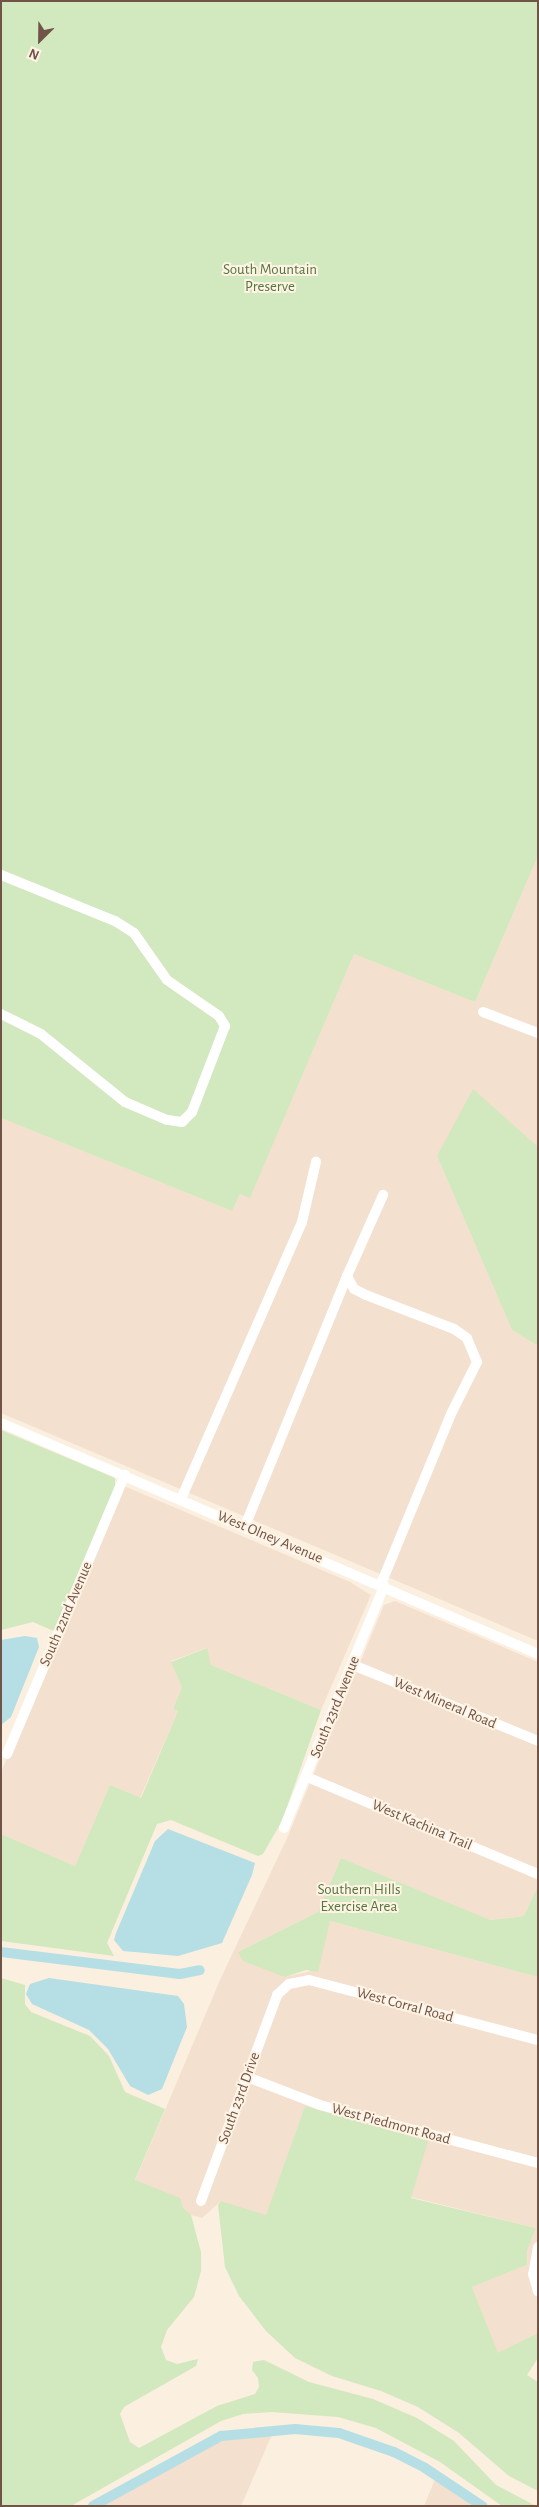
<!DOCTYPE html>
<style>
body{margin:0}
#map{position:relative;width:539px;height:2507px;overflow:hidden;background:#fbefdf;font-family:"Alegreya Sans",sans-serif}
div>[style]{position:absolute}
[style*='--x']{left:calc(var(--x)*1px);top:calc(var(--y)*1px);width:calc(var(--w)*1px);rotate:calc(var(--a)*1deg)}
.residential>*{inset:0;background:#f3e0ce}
.green>*{inset:0;background:#d2e8be}
.water>*{inset:0;background:#b5dfe4}
.canal>*{height:10px;margin:-5px;padding:0 5px;transform-origin:5px;border-radius:5px;background:#b5dfe4}
.street>*{height:10px;margin:-5px;padding:0 5px;transform-origin:5px;border-radius:5px;background:#fff}
span{translate:-50% -50%;white-space:nowrap;text-align:center;line-height:1.15;-webkit-text-stroke:4px #fff3e4;paint-order:stroke}
.park-label{font-size:15px;color:#547741}
.street-label{font-size:15px;color:#705448}
.frame{position:absolute;inset:0;border:2px solid #705448;pointer-events:none}
.north{position:absolute;left:15px;top:15px;width:50px;height:50px;-webkit-text-stroke:4px #fff3e4;paint-order:stroke;rotate:203deg;font-size:14px;font-weight:700;line-height:20px;text-align:center;color:#705448}
.north::after{content:'';display:block;margin:auto;width:18px;height:22px;background:#705448;clip-path:polygon(50% 0,100% 100%,50% 72%,0 100%)}
</style>
<div id="map">
<div class="residential">
<div style="clip-path:polygon(538px 856px,538px 1147px,530px 1144px,437px 1156px,512px 1330px,538px 1346px,538px 1641px,1px 1413px,1px 1118px,232px 1211px,240px 1194px,250px 1197px,354px 954px,475px 1002px)"></div>
<div style="clip-path:polygon(124px 1486px,350px 1582px,371px 1595px,321px 1710px,211px 1665px,206px 1648px,171px 1661px,182px 1687px,173px 1709px,178px 1711px,140px 1798px,110px 1785px,75px 1866px,1px 1834px,1px 1772px)"></div>
<div style="clip-path:polygon(395px 1601px,538px 1662px,538px 1886px,524px 1916px,489px 1920px,341px 1858px,318px 1912px,238px 1952px,285px 1977px,311px 1971px,330px 1921px,538px 1977px,538px 2333px,498px 2354px,472px 2287px,527px 2265px,527px 2251px,536px 2228px,411px 2197px,427px 2141px,305px 2106px,266px 2216px,221px 2201px,202px 2218px,191px 2215px,135px 2181px,220px 1980px,288px 1836px,384px 1605px)"></div>
<div style="clip-path:polygon(273px 2432px,241px 2506px,98px 2506px,194px 2450px,236px 2435px)"></div>
<div style="clip-path:polygon(436px 2477px,472px 2506px,424px 2506px)"></div>
</div>
<div class="green">
<div style="clip-path:polygon(1px 1px,538px 1px,538px 856px,475px 1002px,354px 954px,250px 1198px,240px 1194px,232px 1211px,1px 1118px)"></div>
<div style="clip-path:polygon(473px 1089px,538px 1147px,538px 1346px,512px 1330px,437px 1156px)"></div>
<div style="clip-path:polygon(1px 1430px,115px 1478px,115px 1492px,56px 1632px,33px 1622px,1px 1630px)"></div>
<div style="clip-path:polygon(207px 1648px,211px 1665px,321px 1710px,282px 1821px,263px 1854px,258px 1856px,171px 1820px,157px 1824px,107px 1943px,114px 1956px,1px 1941px,1px 1834px,75px 1866px,110px 1785px,141px 1798px,178px 1711px,173px 1709px,182px 1687px,171px 1662px)"></div>
<div style="clip-path:polygon(341px 1858px,490px 1920px,524px 1916px,538px 1886px,538px 1977px,330px 1921px,318px 1972px,306px 1970px,285px 1977px,243px 1961px,238px 1952px,318px 1912px)"></div>
<div style="clip-path:polygon(1px 1978px,25px 1985px,25px 2004px,31px 2012px,90px 2036px,109px 2056px,125px 2092px,165px 2109px,135px 2180px,180px 2198px,183px 2208px,191px 2215px,201px 2252px,201px 2271px,194px 2297px,167px 2330px,161px 2347px,166px 2360px,177px 2364px,198px 2359px,196px 2366px,124px 2407px,120px 2414px,130px 2442px,139px 2448px,217px 2406px,255px 2394px,259px 2387px,258px 2378px,252px 2370px,253px 2362px,264px 2360px,309px 2382px,373px 2399px,417px 2418px,454px 2441px,496px 2485px,536px 2506px,502px 2506px,440px 2462px,376px 2428px,338px 2417px,272px 2412px,243px 2414px,221px 2421px,71px 2506px,1px 2506px)"></div>
<div style="clip-path:polygon(305px 2106px,428px 2141px,411px 2198px,536px 2228px,527px 2251px,527px 2265px,472px 2287px,498px 2353px,538px 2333px,538px 2358px,527px 2375px,538px 2382px,538px 2491px,509px 2476px,459px 2433px,418px 2407px,381px 2391px,332px 2376px,295px 2358px,266px 2331px,239px 2296px,225px 2267px,218px 2205px,221px 2201px,266px 2215px)"></div>
</div>
<div class="water">
<div style="clip-path:polygon(25px 1636px,37px 1638px,39px 1647px,11px 1717px,1px 1725px,1px 1640px)"></div>
<div style="clip-path:polygon(168px 1829px,255px 1863px,252px 1875px,222px 1943px,178px 1956px,123px 1951px,114px 1940px,116px 1933px,155px 1841px)"></div>
<div style="clip-path:polygon(49px 1978px,178px 1996px,184px 2004px,187px 2027px,162px 2089px,148px 2095px,130px 2086px,108px 2049px,89px 2030px,32px 2004px,26px 1994px,30px 1984px)"></div>
</div>
<div class="canal">
<div style="--x:1;--y:1952;--w:180;--a:7"></div>
<div style="--x:180;--y:1974;--w:20;--a:-11"></div>
<div style="--x:93;--y:2506;--w:146;--a:-28.7"></div>
<div style="--x:221;--y:2436;--w:74;--a:-5.4"></div>
<div style="--x:295;--y:2429;--w:44;--a:5.2"></div>
<div style="--x:339;--y:2433;--w:58;--a:19.1"></div>
<div style="--x:394;--y:2452;--w:35;--a:27"></div>
<div style="--x:425;--y:2468;--w:69;--a:33.7"></div>
</div>
<div class="street">
<div style="--x:1;--y:875;--w:123;--a:22"></div>
<div style="--x:115;--y:921;--w:22;--a:32"></div>
<div style="--x:134;--y:933;--w:57;--a:54.9"></div>
<div style="--x:167;--y:980;--w:63;--a:34.7"></div>
<div style="--x:219;--y:1016;--w:12;--a:59"></div>
<div style="--x:225;--y:1026;--w:92;--a:111"></div>
<div style="--x:192;--y:1112;--w:14;--a:135"></div>
<div style="--x:182;--y:1122;--w:15;--a:-172"></div>
<div style="--x:167;--y:1120;--w:46;--a:-156.8"></div>
<div style="--x:125;--y:1102;--w:108;--a:-141"></div>
<div style="--x:41;--y:1034;--w:45;--a:-153.4"></div>
<div style="--x:483;--y:1012;--w:59;--a:20.9"></div>
<div style="--x:1;--y:1423;--w:585;--a:23.28"></div>
<div style="--x:181;--y:1499;--w:302;--a:-66.4"></div>
<div style="--x:302;--y:1222;--w:62;--a:-76.9"></div>
<div style="--x:245;--y:1526;--w:270;--a:-67.8"></div>
<div style="--x:381;--y:1584;--w:184;--a:-67.6"></div>
<div style="--x:451;--y:1414;--w:58;--a:-63.4"></div>
<div style="--x:477;--y:1362;--w:26;--a:-113"></div>
<div style="--x:467;--y:1338;--w:16;--a:-145"></div>
<div style="--x:454;--y:1329;--w:94;--a:-158.9"></div>
<div style="--x:366;--y:1295;--w:13;--a:-153"></div>
<div style="--x:354;--y:1289;--w:15;--a:-118"></div>
<div style="--x:347;--y:1276;--w:89;--a:-66"></div>
<div style="--x:353;--y:1665;--w:200;--a:22.3"></div>
<div style="--x:7;--y:1754;--w:303;--a:-67.1"></div>
<div style="--x:307;--y:1777;--w:251;--a:22.8"></div>
<div style="--x:284;--y:1828;--w:262;--a:-67.5"></div>
<div style="--x:247;--y:2077;--w:78;--a:21"></div>
<div style="--x:320;--y:2105;--w:226;--a:14.9"></div>
<div style="--x:201;--y:2201;--w:220;--a:-69.7"></div>
<div style="--x:277;--y:1995;--w:16;--a:-43"></div>
<div style="--x:289;--y:1984;--w:20;--a:-11"></div>
<div style="--x:309;--y:1980;--w:237;--a:14.7"></div>
<div style="--x:538;--y:2247;--w:27;--a:100"></div>
<div style="--x:533;--y:2274;--w:18;--a:74"></div>
</div>
<div class="park-label">
<span style="left:270px;top:278px">South Mountain<br>Preserve</span>
<span style="left:359px;top:1898px">Southern Hills<br>Exercise Area</span>
</div>
<div class="street-label">
<span style="left:270px;top:1537px;rotate:23deg">West Olney Avenue</span>
<span style="left:66px;top:1614px;rotate:-67deg">South 22nd Avenue</span>
<span style="left:445px;top:1703px;rotate:23deg">West Mineral Road</span>
<span style="left:335px;top:1707px;rotate:-68deg">South 23rd Avenue</span>
<span style="left:422px;top:1825px;rotate:23deg">West Kachina Trail</span>
<span style="left:405px;top:2005px;rotate:15deg">West Corral Road</span>
<span style="left:239px;top:2098px;rotate:-70deg">South 23rd Drive</span>
<span style="left:391px;top:2124px;rotate:15deg">West Piedmont Road</span>
</div>
<div class="frame"></div>
<div class="north">N</div>
</div>
